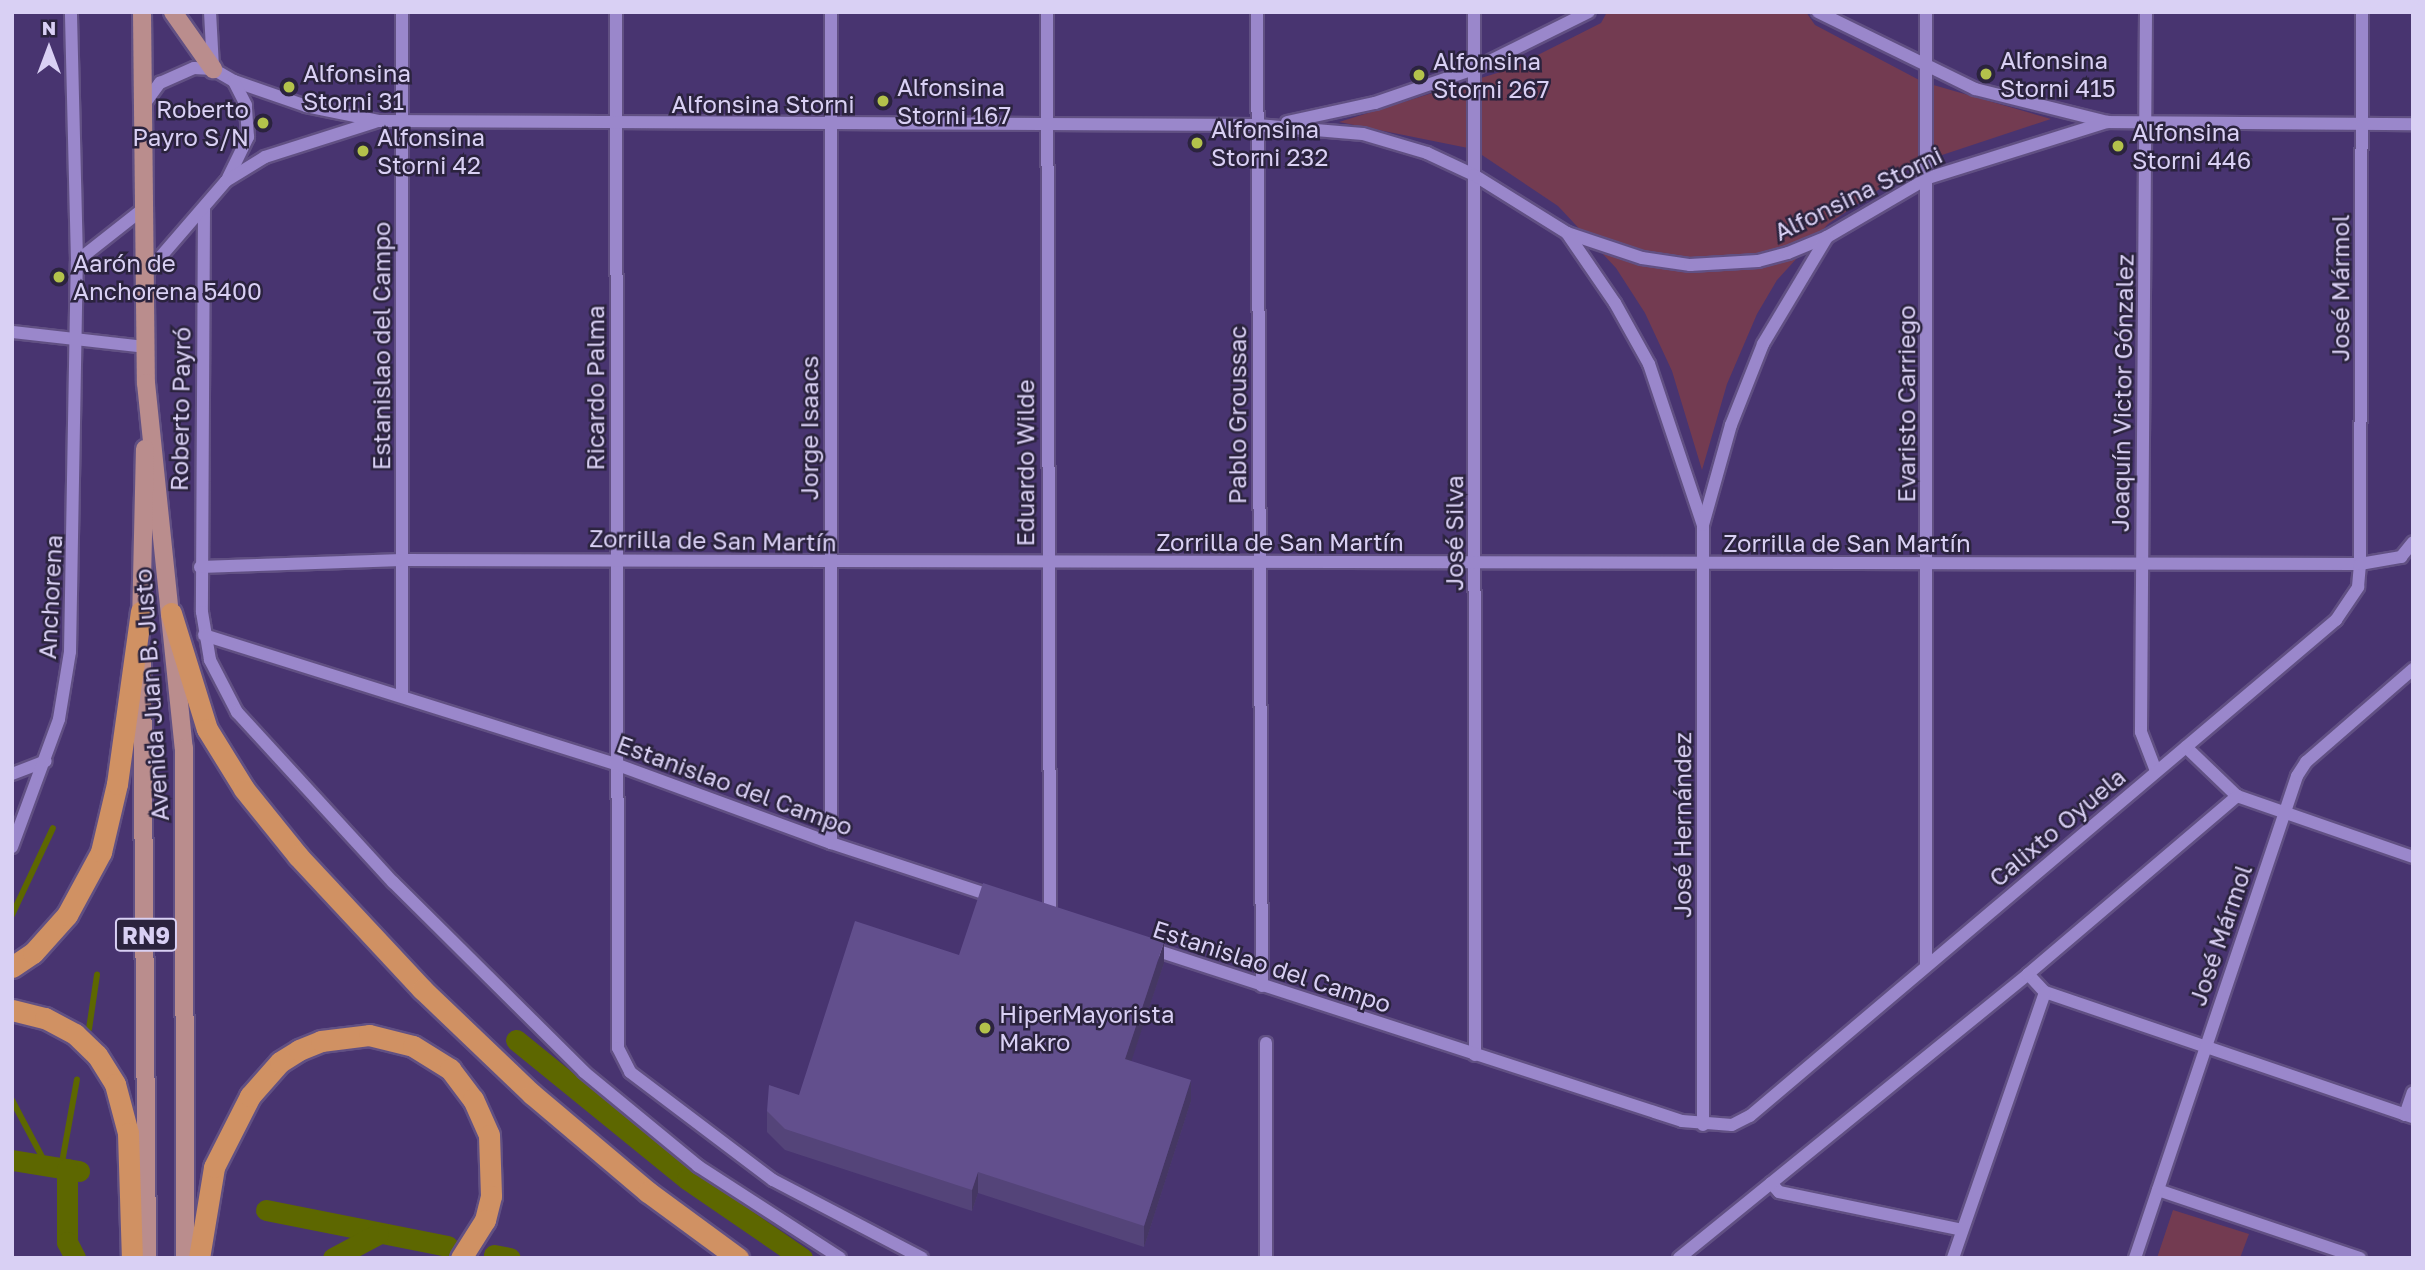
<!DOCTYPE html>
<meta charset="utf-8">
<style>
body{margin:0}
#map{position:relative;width:2425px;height:1270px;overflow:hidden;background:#483470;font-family:"Golos Text",sans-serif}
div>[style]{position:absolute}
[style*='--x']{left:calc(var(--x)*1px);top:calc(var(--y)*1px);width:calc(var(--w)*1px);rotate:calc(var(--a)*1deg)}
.green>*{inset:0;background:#733b51}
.stream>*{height:6px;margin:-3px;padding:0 3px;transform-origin:3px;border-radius:3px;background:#5d6700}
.canal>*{height:21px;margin:-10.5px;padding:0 10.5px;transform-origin:10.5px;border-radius:10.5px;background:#5d6700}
.roads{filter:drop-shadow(2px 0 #615083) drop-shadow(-2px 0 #615083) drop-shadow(0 2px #615083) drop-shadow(0 -2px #615083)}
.minor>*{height:12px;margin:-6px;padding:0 6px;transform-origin:6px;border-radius:6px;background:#9a87cb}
.major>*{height:18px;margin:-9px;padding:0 9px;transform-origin:9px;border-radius:9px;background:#ba8d8d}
.highway>*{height:21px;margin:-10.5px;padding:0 10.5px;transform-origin:10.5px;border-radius:10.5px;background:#d09163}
.wall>*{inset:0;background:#544479}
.shaded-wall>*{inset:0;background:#453763}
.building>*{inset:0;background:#624f8d}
.dots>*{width:19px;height:19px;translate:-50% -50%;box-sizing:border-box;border:4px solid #2b233e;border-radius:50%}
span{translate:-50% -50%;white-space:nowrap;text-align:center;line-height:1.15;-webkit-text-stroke:5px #2b233e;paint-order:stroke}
.shield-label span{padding:2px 5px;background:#2b233e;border:2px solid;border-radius:5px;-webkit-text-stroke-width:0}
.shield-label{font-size:23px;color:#d9d0f4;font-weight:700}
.poi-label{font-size:24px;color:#d9d0f4}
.left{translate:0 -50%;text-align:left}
.right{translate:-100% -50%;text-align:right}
.street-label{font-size:24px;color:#d9d0f4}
.frame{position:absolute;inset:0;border:14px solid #d9d0f4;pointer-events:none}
.north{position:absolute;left:14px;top:14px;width:70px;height:70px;-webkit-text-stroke:5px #2b233e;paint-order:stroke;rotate:0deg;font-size:19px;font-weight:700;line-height:28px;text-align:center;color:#d9d0f4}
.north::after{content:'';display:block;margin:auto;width:24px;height:32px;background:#d9d0f4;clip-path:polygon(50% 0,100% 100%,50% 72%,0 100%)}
</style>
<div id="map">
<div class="green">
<div style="clip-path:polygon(1607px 12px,1806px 12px,1815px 25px,1923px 82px,2051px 119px,1918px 163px,1828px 224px,1777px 280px,1757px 314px,1727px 384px,1702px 470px,1672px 371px,1645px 313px,1616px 268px,1558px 206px,1473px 149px,1339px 122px,1510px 69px,1601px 23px)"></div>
<div style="clip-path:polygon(2173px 1210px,2249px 1234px,2240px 1258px,2157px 1258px)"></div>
</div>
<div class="stream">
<div style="--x:12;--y:915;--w:96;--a:-64.8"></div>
<div style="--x:89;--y:1029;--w:55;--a:-81.6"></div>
<div style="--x:12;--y:1100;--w:75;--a:62.1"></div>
<div style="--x:61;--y:1168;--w:90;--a:-79.8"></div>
</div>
<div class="canal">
<div style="--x:516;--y:1040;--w:220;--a:39.1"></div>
<div style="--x:687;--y:1179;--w:140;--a:34.5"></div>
<div style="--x:12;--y:1160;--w:68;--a:9.3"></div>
<div style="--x:67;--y:1169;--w:73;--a:90"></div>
<div style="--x:67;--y:1242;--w:18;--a:63"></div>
<div style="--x:266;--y:1210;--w:185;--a:11.2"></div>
<div style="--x:494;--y:1255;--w:16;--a:11"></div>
<div style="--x:333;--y:1258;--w:51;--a:-28.1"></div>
</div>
<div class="roads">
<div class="minor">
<div style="--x:210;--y:12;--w:56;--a:86.9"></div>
<div style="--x:402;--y:12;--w:684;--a:90"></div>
<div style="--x:616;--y:12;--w:1036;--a:89.89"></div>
<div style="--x:618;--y:1048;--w:27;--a:63"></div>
<div style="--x:630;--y:1072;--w:179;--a:37.1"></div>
<div style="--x:773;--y:1180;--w:168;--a:27.6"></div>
<div style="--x:1047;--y:12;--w:902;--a:89.81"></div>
<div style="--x:1257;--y:12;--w:974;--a:89.71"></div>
<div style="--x:1474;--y:12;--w:1043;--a:89.95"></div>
<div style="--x:1818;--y:12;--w:175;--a:26.1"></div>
<div style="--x:1975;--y:89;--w:136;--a:14"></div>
<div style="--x:2107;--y:122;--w:306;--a:0.4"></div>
<div style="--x:2146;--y:12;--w:720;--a:90.4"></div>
<div style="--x:2141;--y:732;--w:42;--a:69"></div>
<div style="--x:143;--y:106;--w:29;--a:-54"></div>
<div style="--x:160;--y:83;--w:37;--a:-24"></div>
<div style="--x:194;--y:68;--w:19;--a:3"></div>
<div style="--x:213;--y:69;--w:24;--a:30"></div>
<div style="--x:234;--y:81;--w:76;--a:19.1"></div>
<div style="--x:306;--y:106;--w:75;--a:11.6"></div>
<div style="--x:379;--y:121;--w:878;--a:0.26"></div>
<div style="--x:1257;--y:125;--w:106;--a:4.9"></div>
<div style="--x:1363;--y:134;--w:67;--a:16.5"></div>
<div style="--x:1427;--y:153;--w:52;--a:25.1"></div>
<div style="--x:1474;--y:175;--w:110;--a:31.9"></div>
<div style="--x:1567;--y:233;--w:79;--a:18.4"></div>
<div style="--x:1642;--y:258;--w:49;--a:8.3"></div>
<div style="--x:1690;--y:265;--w:68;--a:-3.4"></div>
<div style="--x:1758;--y:261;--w:31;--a:-15"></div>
<div style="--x:1788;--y:253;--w:42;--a:-22.3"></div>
<div style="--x:1827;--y:237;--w:117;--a:-30.3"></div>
<div style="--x:1928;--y:178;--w:188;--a:-17.4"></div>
<div style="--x:1287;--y:122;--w:90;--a:-12.2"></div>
<div style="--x:1375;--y:103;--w:105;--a:-19"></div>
<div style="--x:1474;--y:69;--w:128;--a:-26.4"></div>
<div style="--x:228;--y:178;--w:46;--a:-64"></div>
<div style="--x:248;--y:137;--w:32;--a:-94"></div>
<div style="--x:246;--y:105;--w:27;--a:-117"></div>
<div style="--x:204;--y:209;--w:403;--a:90.3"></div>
<div style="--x:202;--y:612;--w:49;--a:80.5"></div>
<div style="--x:210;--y:660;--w:59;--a:62.6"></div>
<div style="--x:237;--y:712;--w:231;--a:47.5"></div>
<div style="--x:393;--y:882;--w:269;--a:44.8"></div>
<div style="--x:584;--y:1072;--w:148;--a:39.5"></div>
<div style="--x:698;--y:1166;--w:169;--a:32.9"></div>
<div style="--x:1567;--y:233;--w:85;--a:55.6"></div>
<div style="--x:1615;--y:303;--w:70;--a:60.9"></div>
<div style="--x:1649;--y:364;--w:170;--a:71.5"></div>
<div style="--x:77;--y:261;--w:84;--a:-38.2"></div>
<div style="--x:144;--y:276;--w:125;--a:-49.2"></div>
<div style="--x:226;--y:181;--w:46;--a:-31.6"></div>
<div style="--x:265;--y:157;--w:115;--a:-17.7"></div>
<div style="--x:12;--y:332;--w:134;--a:6.4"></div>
<div style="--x:200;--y:567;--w:202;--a:-2"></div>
<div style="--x:402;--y:560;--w:1958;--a:0.12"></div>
<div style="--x:2360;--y:564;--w:552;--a:-89.79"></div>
<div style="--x:204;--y:635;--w:431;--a:17.4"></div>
<div style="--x:615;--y:764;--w:230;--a:20.1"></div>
<div style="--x:831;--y:843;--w:173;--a:18.2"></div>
<div style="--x:2186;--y:747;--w:71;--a:43.9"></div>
<div style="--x:2237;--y:796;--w:186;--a:19.1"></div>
<div style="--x:12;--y:774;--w:36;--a:-21"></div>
<div style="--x:831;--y:843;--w:831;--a:-90"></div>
<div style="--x:12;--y:847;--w:136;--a:-69.8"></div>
<div style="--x:59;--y:719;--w:68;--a:-80.7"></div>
<div style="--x:70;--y:652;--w:391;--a:-89"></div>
<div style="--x:77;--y:261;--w:249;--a:-91.4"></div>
<div style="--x:1149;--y:948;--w:560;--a:17.98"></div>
<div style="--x:1682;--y:1121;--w:50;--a:4.6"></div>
<div style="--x:1732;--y:1125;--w:20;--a:-27"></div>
<div style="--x:1750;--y:1116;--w:768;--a:-40.25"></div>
<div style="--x:2336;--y:620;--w:40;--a:-56"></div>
<div style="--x:2358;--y:587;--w:23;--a:-85"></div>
<div style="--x:2360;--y:564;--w:42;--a:-9.7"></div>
<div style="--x:2401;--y:557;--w:19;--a:-51"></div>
<div style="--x:1926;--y:964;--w:952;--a:-90"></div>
<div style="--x:2028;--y:974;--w:25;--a:47"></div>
<div style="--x:2045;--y:992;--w:389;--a:18.8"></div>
<div style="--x:2405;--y:1115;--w:24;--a:-71"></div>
<div style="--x:1703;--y:1125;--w:600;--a:-90"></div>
<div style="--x:1703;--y:525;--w:104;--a:-74.4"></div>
<div style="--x:1731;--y:425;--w:87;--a:-68.4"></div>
<div style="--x:1763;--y:344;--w:125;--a:-59.1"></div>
<div style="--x:1771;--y:1183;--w:12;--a:48"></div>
<div style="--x:1779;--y:1192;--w:187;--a:11.7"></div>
<div style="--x:2158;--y:1190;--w:213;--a:18.6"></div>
<div style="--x:1266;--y:1258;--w:215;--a:-90"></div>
<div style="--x:1679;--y:1258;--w:450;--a:-39.1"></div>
<div style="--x:2028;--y:974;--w:275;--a:-40.4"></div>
<div style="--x:1953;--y:1258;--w:281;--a:-70.9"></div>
<div style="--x:2135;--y:1258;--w:508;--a:-71.42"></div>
<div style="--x:2297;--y:776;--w:17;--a:-57"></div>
<div style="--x:2306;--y:762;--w:142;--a:-41"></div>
</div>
<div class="major">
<div style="--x:142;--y:12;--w:371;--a:89.4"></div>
<div style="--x:146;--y:383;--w:367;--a:84.1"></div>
<div style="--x:184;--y:748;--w:510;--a:89.89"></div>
<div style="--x:173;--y:12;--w:70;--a:54.9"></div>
<div style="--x:141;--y:624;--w:175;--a:-88.7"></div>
<div style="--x:142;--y:659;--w:599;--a:89.52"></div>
</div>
<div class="highway">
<div style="--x:171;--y:613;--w:121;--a:72.8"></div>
<div style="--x:207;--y:729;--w:70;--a:58.3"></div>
<div style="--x:244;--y:789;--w:86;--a:51.1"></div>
<div style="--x:298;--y:856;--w:182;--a:47"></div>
<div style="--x:422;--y:989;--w:152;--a:43.7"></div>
<div style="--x:532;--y:1094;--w:152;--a:40.2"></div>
<div style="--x:648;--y:1192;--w:112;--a:36.3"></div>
<div style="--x:12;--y:967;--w:25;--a:-34"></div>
<div style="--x:33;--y:953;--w:51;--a:-48.2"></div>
<div style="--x:67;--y:915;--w:72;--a:-61.6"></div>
<div style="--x:101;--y:852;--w:70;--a:-76.8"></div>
<div style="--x:117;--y:784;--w:174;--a:-82.1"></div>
<div style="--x:12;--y:1010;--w:34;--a:14"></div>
<div style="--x:45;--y:1018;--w:34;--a:28"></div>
<div style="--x:75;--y:1034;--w:30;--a:44"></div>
<div style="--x:97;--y:1055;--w:34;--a:58"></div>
<div style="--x:115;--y:1084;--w:51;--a:75.1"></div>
<div style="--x:128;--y:1133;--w:125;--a:88.2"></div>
<div style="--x:199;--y:1258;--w:92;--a:-80.6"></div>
<div style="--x:214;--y:1167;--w:80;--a:-63.1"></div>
<div style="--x:250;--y:1096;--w:45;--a:-48.6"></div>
<div style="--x:280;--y:1062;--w:22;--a:-32"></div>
<div style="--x:299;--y:1050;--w:24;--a:-22"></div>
<div style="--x:321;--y:1041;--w:48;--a:-7.1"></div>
<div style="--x:369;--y:1035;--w:45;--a:14"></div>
<div style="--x:413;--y:1046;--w:44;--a:31.9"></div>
<div style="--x:450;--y:1069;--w:38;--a:53"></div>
<div style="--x:473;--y:1099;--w:39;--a:66"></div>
<div style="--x:489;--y:1135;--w:61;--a:88.1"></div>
<div style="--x:491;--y:1196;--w:25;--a:104"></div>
<div style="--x:485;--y:1220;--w:45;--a:122.3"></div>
</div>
</div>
<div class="wall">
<div style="clip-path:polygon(1164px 963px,1131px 1061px,1191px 1101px,1144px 1247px,978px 1193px,972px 1211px,785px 1150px,767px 1132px,767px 1111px,799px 1095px)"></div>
</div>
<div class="shaded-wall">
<div style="clip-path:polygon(1164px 942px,1164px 963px,1125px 1080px,1125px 1059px)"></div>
<div style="clip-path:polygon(1191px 1080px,1191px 1101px,1144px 1247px,1144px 1226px)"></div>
<div style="clip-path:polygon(978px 1172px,978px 1193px,972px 1211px,972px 1190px)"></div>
</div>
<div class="building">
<div style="clip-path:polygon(983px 883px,1164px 942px,1125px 1059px,1191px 1080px,1144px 1226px,978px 1172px,972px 1190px,785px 1129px,767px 1111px,769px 1085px,799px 1095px,855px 921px,959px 955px)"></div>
</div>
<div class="dots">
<div style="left:1986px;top:74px;background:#b3c24b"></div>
<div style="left:1419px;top:75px;background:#b3c24b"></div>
<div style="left:289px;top:87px;background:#b3c24b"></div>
<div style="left:883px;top:101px;background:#b3c24b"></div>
<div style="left:263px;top:123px;background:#b3c24b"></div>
<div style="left:1197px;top:143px;background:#b3c24b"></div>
<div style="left:2118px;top:146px;background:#b3c24b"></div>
<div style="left:363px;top:151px;background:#b3c24b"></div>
<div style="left:59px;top:277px;background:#b3c24b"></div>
<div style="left:985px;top:1028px;background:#b3c24b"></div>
</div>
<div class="shield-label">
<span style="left:146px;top:935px">RN9</span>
</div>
<div class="poi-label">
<span class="left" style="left:2000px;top:74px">Alfonsina<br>Storni 415</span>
<span class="left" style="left:1433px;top:75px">Alfonsina<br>Storni 267</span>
<span class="left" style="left:303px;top:87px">Alfonsina<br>Storni 31</span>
<span class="left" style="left:897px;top:101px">Alfonsina<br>Storni 167</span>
<span class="right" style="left:249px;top:123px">Roberto<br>Payro S/N</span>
<span class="left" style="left:1211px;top:143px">Alfonsina<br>Storni 232</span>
<span class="left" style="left:2132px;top:146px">Alfonsina<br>Storni 446</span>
<span class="left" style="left:377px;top:151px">Alfonsina<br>Storni 42</span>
<span class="left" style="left:73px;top:277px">Aarón de<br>Anchorena 5400</span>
<span class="left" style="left:999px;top:1028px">HiperMayorista<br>Makro</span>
</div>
<div class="street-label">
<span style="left:763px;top:104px">Alfonsina Storni</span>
<span style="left:1858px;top:193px;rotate:-26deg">Alfonsina Storni</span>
<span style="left:2340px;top:288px;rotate:-90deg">José Mármol</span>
<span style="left:381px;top:346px;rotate:-90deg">Estanislao del Campo</span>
<span style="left:595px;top:388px;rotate:-90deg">Ricardo Palma</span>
<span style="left:2122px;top:393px;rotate:-89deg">Joaquín Victor Gónzalez</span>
<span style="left:1906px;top:404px;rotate:-90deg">Evaristo Carriego</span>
<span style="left:180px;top:409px;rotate:-89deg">Roberto Payró</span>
<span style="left:1237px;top:415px;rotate:-90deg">Pablo Groussac</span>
<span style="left:809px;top:428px;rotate:-90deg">Jorge Isaacs</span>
<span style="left:1025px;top:463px;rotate:-90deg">Eduardo Wilde</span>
<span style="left:1454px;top:533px;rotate:-90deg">José Silva</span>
<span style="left:713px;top:540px;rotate:1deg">Zorrilla de San Martín</span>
<span style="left:1280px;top:542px">Zorrilla de San Martín</span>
<span style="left:1847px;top:543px">Zorrilla de San Martín</span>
<span style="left:50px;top:597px;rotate:-87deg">Anchorena</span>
<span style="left:151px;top:695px;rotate:-94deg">Avenida Juan B. Justo</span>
<span style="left:735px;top:785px;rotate:20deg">Estanislao del Campo</span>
<span style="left:1682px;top:825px;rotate:-90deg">José Hernández</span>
<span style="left:2057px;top:827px;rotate:-40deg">Calixto Oyuela</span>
<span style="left:2220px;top:935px;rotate:-71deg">José Mármol</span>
<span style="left:1272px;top:966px;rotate:18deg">Estanislao del Campo</span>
</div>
<div class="frame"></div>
<div class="north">N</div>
</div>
